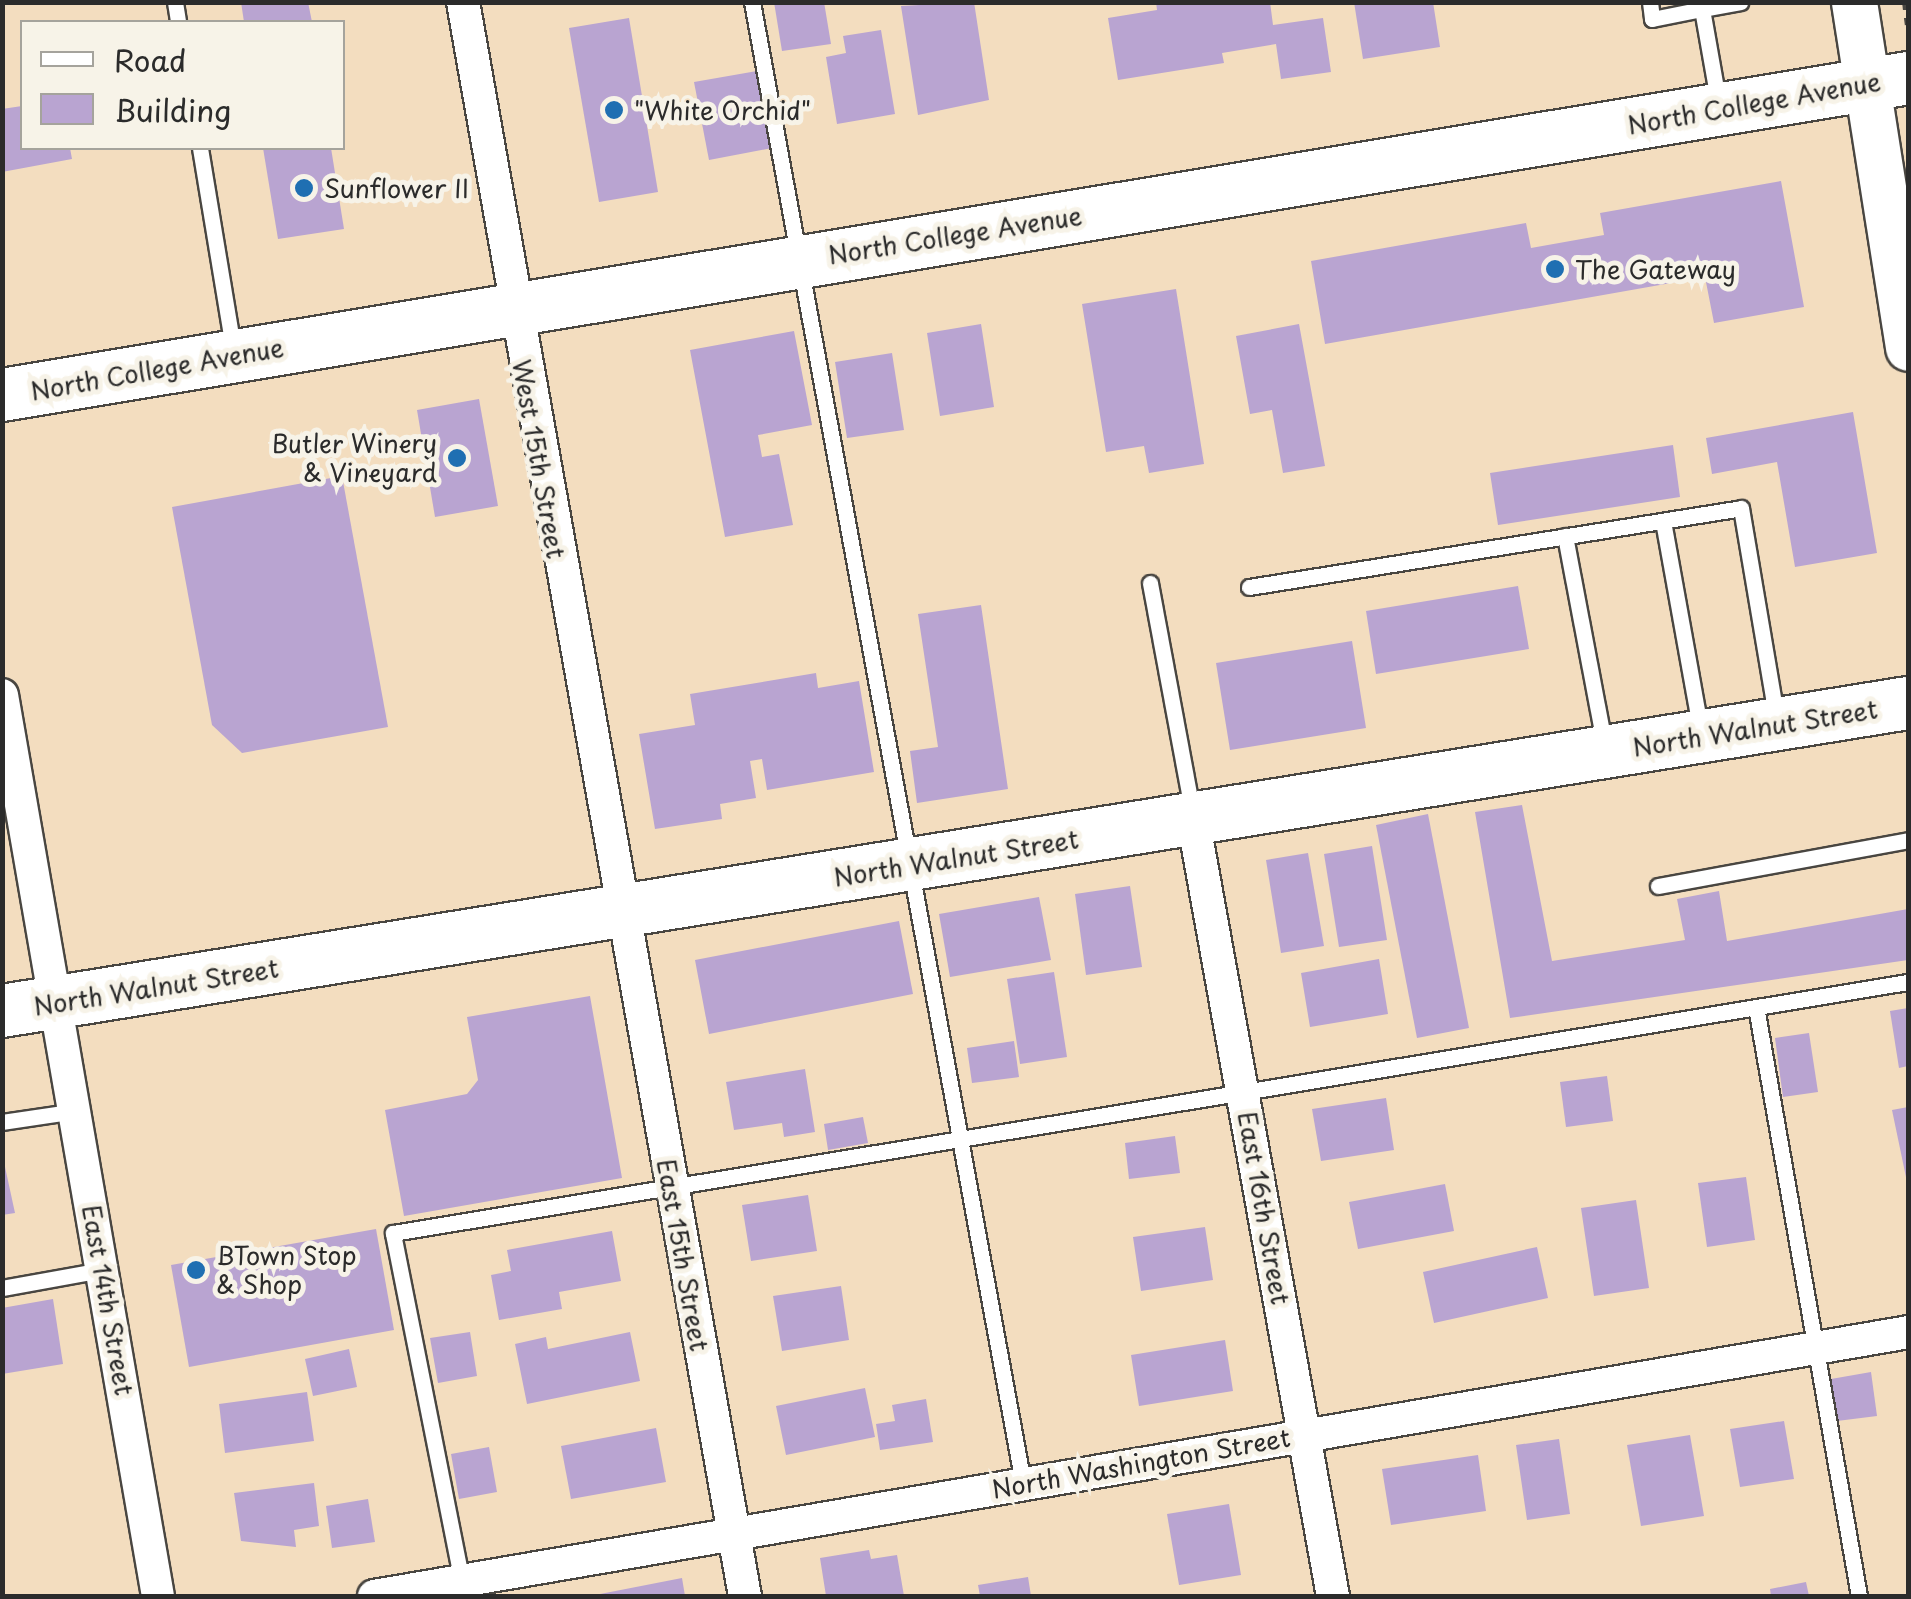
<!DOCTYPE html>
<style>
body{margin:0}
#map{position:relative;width:1911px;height:1599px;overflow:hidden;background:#f3ddbf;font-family:"Playpen Sans",sans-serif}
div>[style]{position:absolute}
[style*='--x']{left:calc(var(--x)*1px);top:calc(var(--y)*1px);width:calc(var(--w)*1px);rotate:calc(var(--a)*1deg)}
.building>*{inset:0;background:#b9a4d1}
.path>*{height:6px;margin-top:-3px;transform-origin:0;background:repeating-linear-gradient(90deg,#494641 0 8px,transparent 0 16px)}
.roads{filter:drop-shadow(2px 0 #494641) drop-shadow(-2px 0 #494641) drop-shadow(0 2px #494641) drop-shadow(0 -2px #494641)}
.service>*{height:15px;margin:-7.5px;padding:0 7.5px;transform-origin:7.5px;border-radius:7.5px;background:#fff}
.minor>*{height:32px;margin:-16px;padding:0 16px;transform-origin:16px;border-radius:16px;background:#fff}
.secondary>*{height:45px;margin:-22.5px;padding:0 22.5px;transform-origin:22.5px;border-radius:22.5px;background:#fff}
.primary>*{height:52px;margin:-26px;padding:0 26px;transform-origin:26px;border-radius:26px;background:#fff}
.dots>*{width:28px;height:28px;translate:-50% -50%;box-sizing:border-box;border:5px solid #f7f3e8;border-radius:50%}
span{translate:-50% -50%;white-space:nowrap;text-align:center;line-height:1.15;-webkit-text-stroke:10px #f7f3e8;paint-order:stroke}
.street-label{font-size:25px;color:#2b2b2b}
.poi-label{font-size:25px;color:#2b2b2b}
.left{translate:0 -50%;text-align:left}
.right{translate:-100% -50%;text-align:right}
.frame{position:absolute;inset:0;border:5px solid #2b2b2b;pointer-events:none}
.legend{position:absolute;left:20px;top:20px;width:325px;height:130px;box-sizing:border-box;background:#f7f3e8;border:2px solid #a5a39c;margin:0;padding:12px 18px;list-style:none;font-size:30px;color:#2b2b2b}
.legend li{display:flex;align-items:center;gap:20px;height:50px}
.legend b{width:50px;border:2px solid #a5a39c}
</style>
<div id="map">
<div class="building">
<div style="clip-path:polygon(241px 2px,308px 2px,312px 22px,244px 22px)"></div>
<div style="clip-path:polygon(774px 2px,824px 2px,831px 44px,782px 51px)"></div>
<div style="clip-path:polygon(974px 2px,989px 100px,918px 115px,901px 6px)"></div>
<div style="clip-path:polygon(1156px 2px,1270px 2px,1273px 25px,1323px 18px,1331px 72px,1281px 79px,1276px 44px,1222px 53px,1224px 63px,1118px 80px,1108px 18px,1157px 10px)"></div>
<div style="clip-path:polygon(1354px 2px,1433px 2px,1440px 47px,1363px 59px)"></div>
<div style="clip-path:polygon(629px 18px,658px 192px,599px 202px,569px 28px)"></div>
<div style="clip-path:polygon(881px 30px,895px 114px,837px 124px,826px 57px,846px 53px,843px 36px)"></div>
<div style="clip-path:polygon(757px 71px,772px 148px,709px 160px,694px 82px)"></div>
<div style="clip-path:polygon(22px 106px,22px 148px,70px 148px,72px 159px,2px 172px,2px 109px)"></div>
<div style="clip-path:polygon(263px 148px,331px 148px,344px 229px,278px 239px)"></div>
<div style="clip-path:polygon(1781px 181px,1804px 307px,1714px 323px,1705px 277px,1325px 344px,1311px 261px,1526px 223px,1531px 248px,1604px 235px,1600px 213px)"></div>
<div style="clip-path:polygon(1176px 289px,1204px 464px,1149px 473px,1144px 446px,1106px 452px,1082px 304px)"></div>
<div style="clip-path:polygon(981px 324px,994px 407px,940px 416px,927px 333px)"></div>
<div style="clip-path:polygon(1299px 324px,1325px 466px,1283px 473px,1272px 410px,1250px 414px,1236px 336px)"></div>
<div style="clip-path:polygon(794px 331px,812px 425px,758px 435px,762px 457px,779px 454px,793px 525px,725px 537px,690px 350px)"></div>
<div style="clip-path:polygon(892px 353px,904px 430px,847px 438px,835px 362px)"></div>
<div style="clip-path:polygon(479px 399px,498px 506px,435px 517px,417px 410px)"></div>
<div style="clip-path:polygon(1853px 412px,1877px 553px,1795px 567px,1777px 462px,1712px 474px,1706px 438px)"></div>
<div style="clip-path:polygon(1673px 445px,1680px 497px,1498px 525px,1490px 473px)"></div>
<div style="clip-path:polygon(342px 476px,388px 727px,242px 753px,212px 725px,172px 507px)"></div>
<div style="clip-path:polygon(1518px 586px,1529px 649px,1376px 674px,1366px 611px)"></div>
<div style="clip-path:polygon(981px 605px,1008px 789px,917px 803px,910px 751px,938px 747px,918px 614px)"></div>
<div style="clip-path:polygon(1352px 641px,1366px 728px,1230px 750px,1216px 663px)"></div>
<div style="clip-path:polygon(816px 673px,818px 688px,859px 681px,874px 772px,767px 790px,762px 759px,750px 761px,756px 798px,720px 804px,722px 819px,655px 829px,639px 734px,695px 725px,690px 694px)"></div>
<div style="clip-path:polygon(1522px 805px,1552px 961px,1685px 940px,1677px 899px,1719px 891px,1727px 941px,1908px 909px,1908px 960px,1510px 1018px,1475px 812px)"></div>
<div style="clip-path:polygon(1428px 814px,1469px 1028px,1417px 1038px,1376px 825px)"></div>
<div style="clip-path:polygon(1372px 846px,1387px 940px,1339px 947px,1324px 854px)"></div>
<div style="clip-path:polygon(1308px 853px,1324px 946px,1281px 953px,1266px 860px)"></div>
<div style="clip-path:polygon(1130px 886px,1142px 967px,1086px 975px,1075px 894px)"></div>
<div style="clip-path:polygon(1039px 897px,1051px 960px,950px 977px,939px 914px)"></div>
<div style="clip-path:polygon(899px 921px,913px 994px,709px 1034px,695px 960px)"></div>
<div style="clip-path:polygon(1379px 959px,1388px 1014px,1310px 1027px,1301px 973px)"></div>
<div style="clip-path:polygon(1054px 972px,1067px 1057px,1020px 1064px,1007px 979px)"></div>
<div style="clip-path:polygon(590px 996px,622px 1178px,404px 1216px,385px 1110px,467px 1094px,478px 1080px,467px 1017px)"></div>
<div style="clip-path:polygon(1908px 1008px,1908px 1066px,1899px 1068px,1890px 1011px)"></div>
<div style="clip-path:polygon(1809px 1033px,1818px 1092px,1783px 1097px,1775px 1038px)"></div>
<div style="clip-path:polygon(1014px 1041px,1019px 1077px,972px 1083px,967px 1048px)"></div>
<div style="clip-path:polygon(805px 1069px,815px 1132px,784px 1137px,782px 1123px,734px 1130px,726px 1082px)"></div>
<div style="clip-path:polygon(1607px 1076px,1613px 1121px,1566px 1127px,1560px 1082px)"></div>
<div style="clip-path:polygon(1386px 1098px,1394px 1150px,1321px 1161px,1312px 1109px)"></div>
<div style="clip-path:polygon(1908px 1107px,1908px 1182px,1907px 1182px,1892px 1110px)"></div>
<div style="clip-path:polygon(863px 1117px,868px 1143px,828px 1150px,824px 1124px)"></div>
<div style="clip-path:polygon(1175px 1136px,1180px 1173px,1129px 1179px,1125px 1143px)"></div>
<div style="clip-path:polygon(2px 1153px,15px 1213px,2px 1215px)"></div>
<div style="clip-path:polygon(1746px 1177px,1755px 1240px,1707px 1247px,1698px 1183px)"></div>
<div style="clip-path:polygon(1445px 1184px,1454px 1231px,1358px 1249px,1349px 1202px)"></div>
<div style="clip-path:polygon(808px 1195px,817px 1251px,751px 1261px,742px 1205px)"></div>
<div style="clip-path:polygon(1636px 1200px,1649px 1288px,1594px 1296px,1581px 1208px)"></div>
<div style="clip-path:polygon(1205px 1227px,1213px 1280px,1141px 1291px,1133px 1237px)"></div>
<div style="clip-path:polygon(376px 1229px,394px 1330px,189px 1367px,171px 1265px)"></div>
<div style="clip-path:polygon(612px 1231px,621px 1281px,559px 1292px,562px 1309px,499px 1320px,491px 1275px,511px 1271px,507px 1250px)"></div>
<div style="clip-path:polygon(1537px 1247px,1548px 1298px,1434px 1323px,1423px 1272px)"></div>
<div style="clip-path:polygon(841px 1286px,849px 1340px,782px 1351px,773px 1296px)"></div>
<div style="clip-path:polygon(53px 1299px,63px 1364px,2px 1374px,2px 1308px)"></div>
<div style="clip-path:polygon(470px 1332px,477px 1376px,438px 1383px,430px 1338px)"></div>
<div style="clip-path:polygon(630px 1332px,640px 1381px,527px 1404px,515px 1344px,546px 1337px,548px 1349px)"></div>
<div style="clip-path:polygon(1225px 1340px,1233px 1391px,1139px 1406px,1131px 1355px)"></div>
<div style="clip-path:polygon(349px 1349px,357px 1387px,313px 1396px,305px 1359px)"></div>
<div style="clip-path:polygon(1871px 1372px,1877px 1416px,1837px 1421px,1831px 1379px)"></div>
<div style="clip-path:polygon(865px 1388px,875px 1437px,786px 1455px,776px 1406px)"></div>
<div style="clip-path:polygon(307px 1392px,314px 1441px,225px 1453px,219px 1404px)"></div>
<div style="clip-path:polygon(926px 1399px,933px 1442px,880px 1450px,876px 1424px,895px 1421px,892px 1405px)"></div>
<div style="clip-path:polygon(1784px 1421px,1794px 1479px,1740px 1487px,1730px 1429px)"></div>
<div style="clip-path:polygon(656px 1428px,666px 1482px,571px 1499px,561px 1446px)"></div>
<div style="clip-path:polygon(1690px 1435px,1704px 1516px,1641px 1526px,1627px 1445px)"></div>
<div style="clip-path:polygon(1559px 1439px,1570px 1514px,1527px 1520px,1516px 1445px)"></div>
<div style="clip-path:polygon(489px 1447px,497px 1492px,459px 1499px,451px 1454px)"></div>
<div style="clip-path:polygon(1478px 1455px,1486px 1511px,1391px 1525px,1382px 1469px)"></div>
<div style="clip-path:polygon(314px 1483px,319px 1526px,294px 1530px,296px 1547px,241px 1541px,234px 1493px)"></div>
<div style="clip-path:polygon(368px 1499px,375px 1542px,332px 1548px,326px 1506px)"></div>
<div style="clip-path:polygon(1229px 1504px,1241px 1575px,1179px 1585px,1167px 1514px)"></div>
<div style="clip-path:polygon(869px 1550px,871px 1559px,897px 1555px,904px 1596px,826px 1596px,820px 1558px)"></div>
<div style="clip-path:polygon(1028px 1577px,1031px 1596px,980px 1596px,978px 1585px)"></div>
<div style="clip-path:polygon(682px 1578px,685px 1596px,595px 1596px,595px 1595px)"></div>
<div style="clip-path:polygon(1806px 1582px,1809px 1596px,1771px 1596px,1770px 1589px)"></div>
</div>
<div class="path">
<div style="--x:1905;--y:2;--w:23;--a:83"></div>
</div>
<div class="roads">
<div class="service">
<div style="--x:175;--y:2;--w:20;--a:81"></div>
<div style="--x:752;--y:2;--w:1506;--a:79.63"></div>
<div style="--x:1650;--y:2;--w:17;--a:83"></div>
<div style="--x:1652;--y:19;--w:51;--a:-11.3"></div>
<div style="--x:1702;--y:9;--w:92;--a:80"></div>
<div style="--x:1702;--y:9;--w:39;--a:-10"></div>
<div style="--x:200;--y:148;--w:202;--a:80.6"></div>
<div style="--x:1663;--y:521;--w:209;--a:79.8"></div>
<div style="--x:1565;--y:536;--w:211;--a:79.3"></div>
<div style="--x:1150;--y:583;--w:231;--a:79.5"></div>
<div style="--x:1249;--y:587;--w:498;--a:-9.1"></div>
<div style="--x:1741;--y:508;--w:210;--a:80.4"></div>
<div style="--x:1658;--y:886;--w:254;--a:-10.4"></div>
<div style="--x:1756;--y:1007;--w:598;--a:80.08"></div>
<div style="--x:2;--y:1122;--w:75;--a:-8.5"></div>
<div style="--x:2;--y:1288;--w:102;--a:-10.2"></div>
<div style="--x:462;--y:1582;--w:356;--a:-101.2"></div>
<div style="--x:393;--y:1233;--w:1536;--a:-9.41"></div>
</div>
<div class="minor">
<div style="--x:463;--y:2;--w:1619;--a:79.97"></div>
<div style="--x:2;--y:695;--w:914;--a:80.18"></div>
<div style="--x:1193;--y:819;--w:790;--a:79.79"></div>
<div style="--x:374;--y:1596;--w:1557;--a:-9.76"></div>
</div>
<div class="secondary">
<div style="--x:1854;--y:2;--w:350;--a:81.1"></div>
</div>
<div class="primary">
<div style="--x:2;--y:395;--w:1932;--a:-9.44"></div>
<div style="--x:2;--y:1011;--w:1931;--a:-9.18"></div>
</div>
</div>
<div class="dots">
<div style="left:614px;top:110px;background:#1f6fb2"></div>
<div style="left:304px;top:188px;background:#1f6fb2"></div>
<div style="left:1555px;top:269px;background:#1f6fb2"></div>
<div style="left:457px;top:458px;background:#1f6fb2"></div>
<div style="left:196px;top:1270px;background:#1f6fb2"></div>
</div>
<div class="street-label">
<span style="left:1754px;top:103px;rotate:-10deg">North College Avenue</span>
<span style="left:955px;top:235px;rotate:-9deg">North College Avenue</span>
<span style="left:157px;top:369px;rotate:-10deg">North College Avenue</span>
<span style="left:539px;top:459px;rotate:80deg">West 15th Street</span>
<span style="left:1755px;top:728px;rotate:-9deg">North Walnut Street</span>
<span style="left:956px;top:858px;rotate:-9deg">North Walnut Street</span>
<span style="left:156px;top:987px;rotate:-9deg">North Walnut Street</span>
<span style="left:1264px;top:1208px;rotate:80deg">East 16th Street</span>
<span style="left:683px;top:1255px;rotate:80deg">East 15th Street</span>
<span style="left:108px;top:1300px;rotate:80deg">East 14th Street</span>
<span style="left:1141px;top:1463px;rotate:-10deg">North Washington Street</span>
</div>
<div class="poi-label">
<span class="left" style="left:634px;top:110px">"White Orchid"</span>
<span class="left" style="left:324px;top:188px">Sunflower II</span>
<span class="left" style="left:1575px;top:269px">The Gateway</span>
<span class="right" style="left:437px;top:458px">Butler Winery<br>&amp; Vineyard</span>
<span class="left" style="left:216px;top:1270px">BTown Stop<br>&amp; Shop</span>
</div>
<div class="frame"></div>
<ul class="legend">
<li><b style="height:12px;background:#fff"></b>Road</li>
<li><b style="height:28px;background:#b9a4d1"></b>Building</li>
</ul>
</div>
